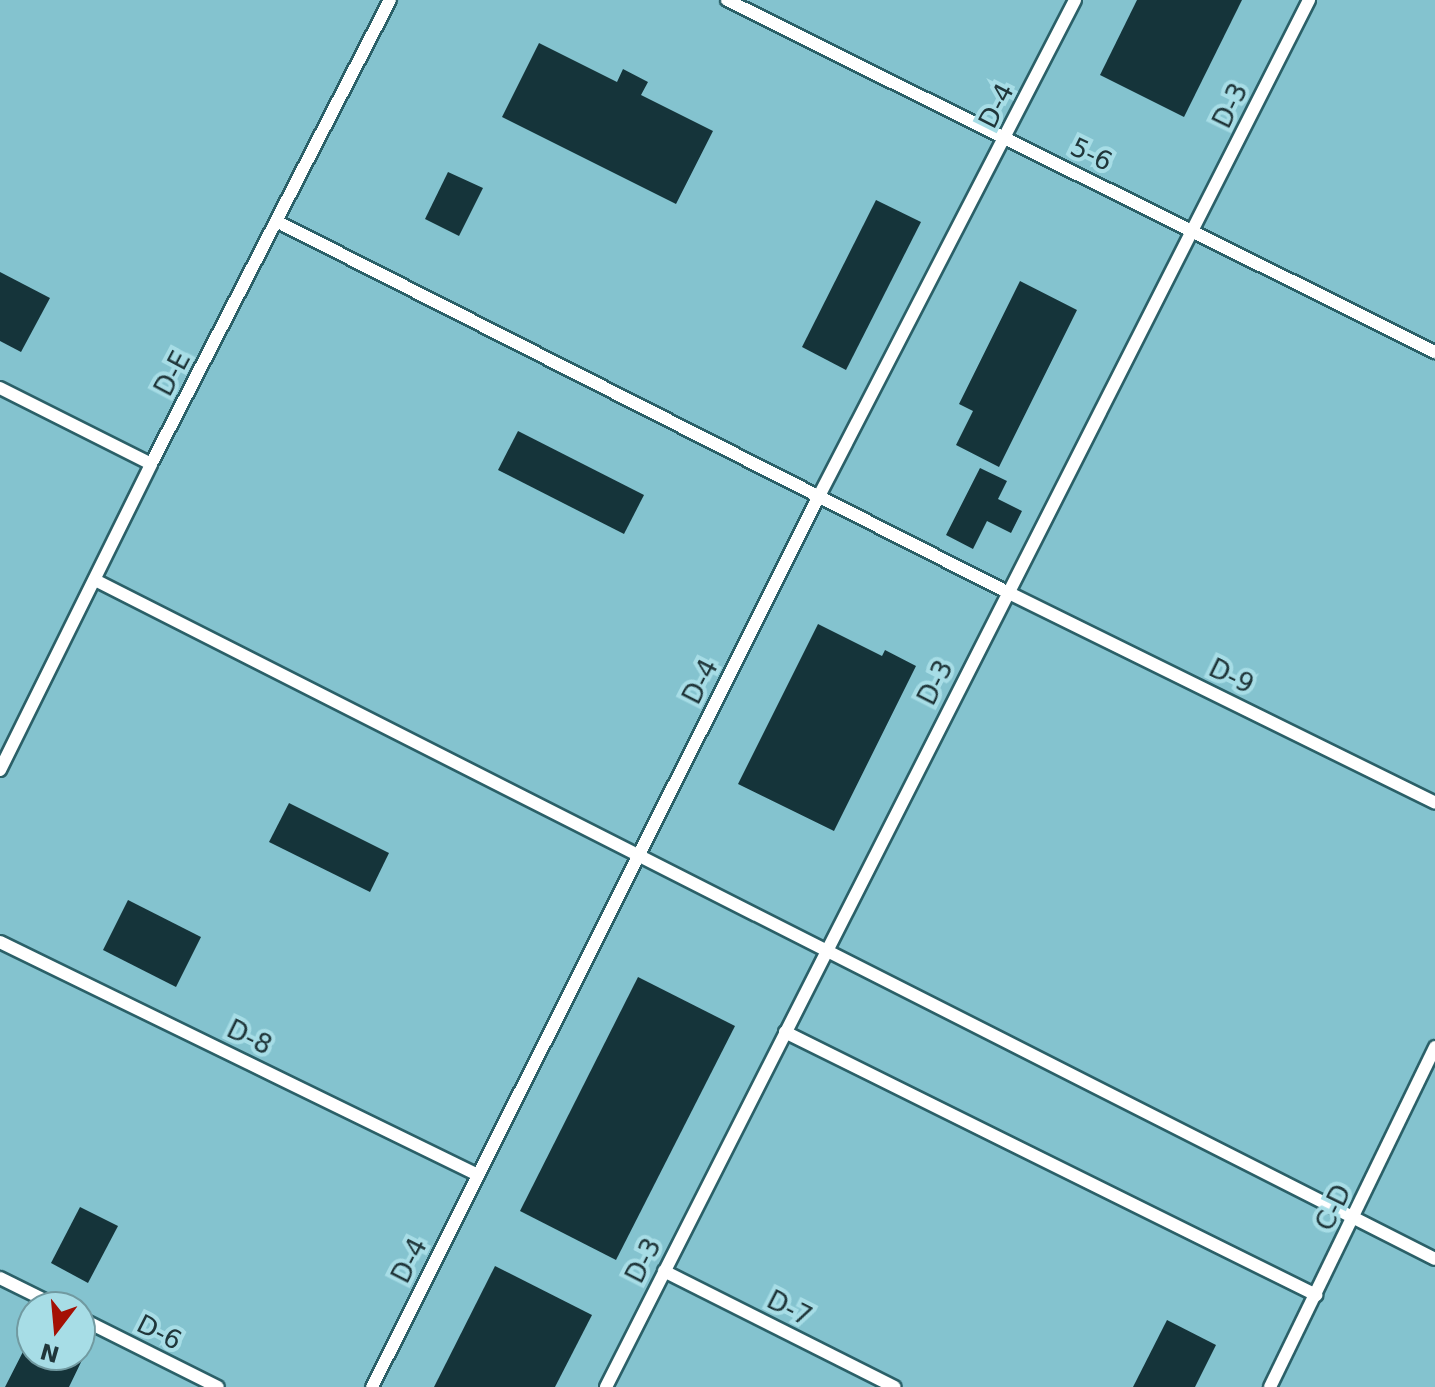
<!DOCTYPE html>
<style>
body{margin:0}
#map{position:relative;width:1435px;height:1387px;overflow:hidden;background:#9acfd9;font-family:"DejaVu Sans",sans-serif}
div>[style]{position:absolute}
[style*='--x']{left:calc(var(--x)*1px);top:calc(var(--y)*1px);width:calc(var(--w)*1px);rotate:calc(var(--a)*1deg)}
.built>*{inset:0;background:#84c3cf}
.building>*{inset:0;background:#15343a}
.roads{filter:drop-shadow(2px 0 #2b6068) drop-shadow(-2px 0 #2b6068) drop-shadow(0 2px #2b6068) drop-shadow(0 -2px #2b6068)}
.lane>*{height:12px;margin:-6px;padding:0 6px;transform-origin:6px;border-radius:6px;background:#fff}
span{translate:-50% -50%;white-space:nowrap;text-align:center;line-height:1.15;-webkit-text-stroke:8px #a7dde6;paint-order:stroke}
.street-label{font-size:26px;color:#20363a}
.north{position:absolute;left:16px;top:1291px;width:80px;height:80px;box-sizing:border-box;background:#a7dde6;border:2px solid #719aa1;border-radius:50%;rotate:196deg;font-size:22px;font-weight:700;line-height:32px;text-align:center;color:#20363a}
.north::after{content:'';display:block;margin:auto;width:28px;height:36px;background:#a41004;clip-path:polygon(50% 0,100% 100%,50% 72%,0 100%)}
</style>
<div id="map">
<div class="built">
<div style="clip-path:polygon(evenodd,0 0,1435px 0,1435px 1387px,0 1387px,0 0,32px 1307px,80px 1307px,80px 1355px,32px 1355px,32px 1307px)"></div>
</div>
<div class="building">
<div style="clip-path:polygon(1137px 0,1242px 0,1184px 117px,1100px 75px)"></div>
<div style="clip-path:polygon(539px 43px,617px 82px,623px 69px,648px 82px,641px 95px,713px 131px,676px 204px,502px 117px)"></div>
<div style="clip-path:polygon(448px 172px,483px 188px,459px 236px,425px 219px)"></div>
<div style="clip-path:polygon(876px 200px,921px 222px,846px 370px,802px 347px)"></div>
<div style="clip-path:polygon(0 272px,50px 298px,21px 352px,0 341px)"></div>
<div style="clip-path:polygon(1020px 281px,1077px 310px,999px 467px,956px 445px,973px 411px,959px 404px)"></div>
<div style="clip-path:polygon(518px 431px,644px 495px,624px 534px,498px 470px)"></div>
<div style="clip-path:polygon(980px 468px,1007px 481px,998px 499px,1022px 511px,1011px 533px,987px 521px,973px 549px,946px 535px)"></div>
<div style="clip-path:polygon(818px 624px,882px 656px,885px 650px,916px 666px,834px 831px,738px 784px)"></div>
<div style="clip-path:polygon(289px 803px,389px 853px,370px 892px,269px 842px)"></div>
<div style="clip-path:polygon(128px 900px,201px 937px,176px 987px,103px 950px)"></div>
<div style="clip-path:polygon(638px 977px,735px 1026px,616px 1260px,520px 1211px)"></div>
<div style="clip-path:polygon(80px 1207px,118px 1226px,88px 1283px,51px 1263px)"></div>
<div style="clip-path:polygon(495px 1266px,592px 1315px,555px 1387px,434px 1387px)"></div>
<div style="clip-path:polygon(1167px 1320px,1216px 1345px,1195px 1387px,1133px 1387px)"></div>
<div style="clip-path:polygon(32px 1334px,32px 1355px,80px 1355px,80px 1351px,85px 1354px,69px 1387px,5px 1387px)"></div>
</div>
<div class="roads">
<div class="lane">
<div style="--x:727;--y:0;--w:791;--a:26.44"></div>
<div style="--x:278;--y:222;--w:818;--a:26.91"></div>
<div style="--x:1007;--y:592;--w:477;--a:26.2"></div>
<div style="--x:0;--y:388;--w:169;--a:26.7"></div>
<div style="--x:95;--y:580;--w:1502;--a:26.87"></div>
<div style="--x:0;--y:770;--w:341;--a:-63.7"></div>
<div style="--x:151;--y:464;--w:522;--a:-62.75"></div>
<div style="--x:0;--y:942;--w:532;--a:25.99"></div>
<div style="--x:785;--y:1032;--w:593;--a:26.35"></div>
<div style="--x:664;--y:1271;--w:258;--a:26.7"></div>
<div style="--x:0;--y:1278;--w:66;--a:26.2"></div>
<div style="--x:80;--y:1318;--w:154;--a:26.6"></div>
<div style="--x:372;--y:1387;--w:997;--a:-63.36"></div>
<div style="--x:819;--y:496;--w:558;--a:-62.7"></div>
<div style="--x:606;--y:1387;--w:1555;--a:-63.12"></div>
<div style="--x:1270;--y:1387;--w:378;--a:-64.1"></div>
</div>
</div>
<div class="street-label">
<span style="left:997px;top:106px;rotate:-63deg">D-4</span>
<span style="left:1231px;top:106px;rotate:-64deg">D-3</span>
<span style="left:1091px;top:155px;rotate:26deg">5-6</span>
<span style="left:173px;top:374px;rotate:-62deg">D-E</span>
<span style="left:1231px;top:677px;rotate:26deg">D-9</span>
<span style="left:701px;top:682px;rotate:-63deg">D-4</span>
<span style="left:936px;top:683px;rotate:-63deg">D-3</span>
<span style="left:249px;top:1038px;rotate:26deg">D-8</span>
<span style="left:1334px;top:1208px;rotate:-64deg">C-D</span>
<span style="left:410px;top:1261px;rotate:-63deg">D-4</span>
<span style="left:644px;top:1261px;rotate:-63deg">D-3</span>
<span style="left:789px;top:1309px;rotate:27deg">D-7</span>
<span style="left:159px;top:1333px;rotate:27deg">D-6</span>
</div>
<div class="north">N</div>
</div>
